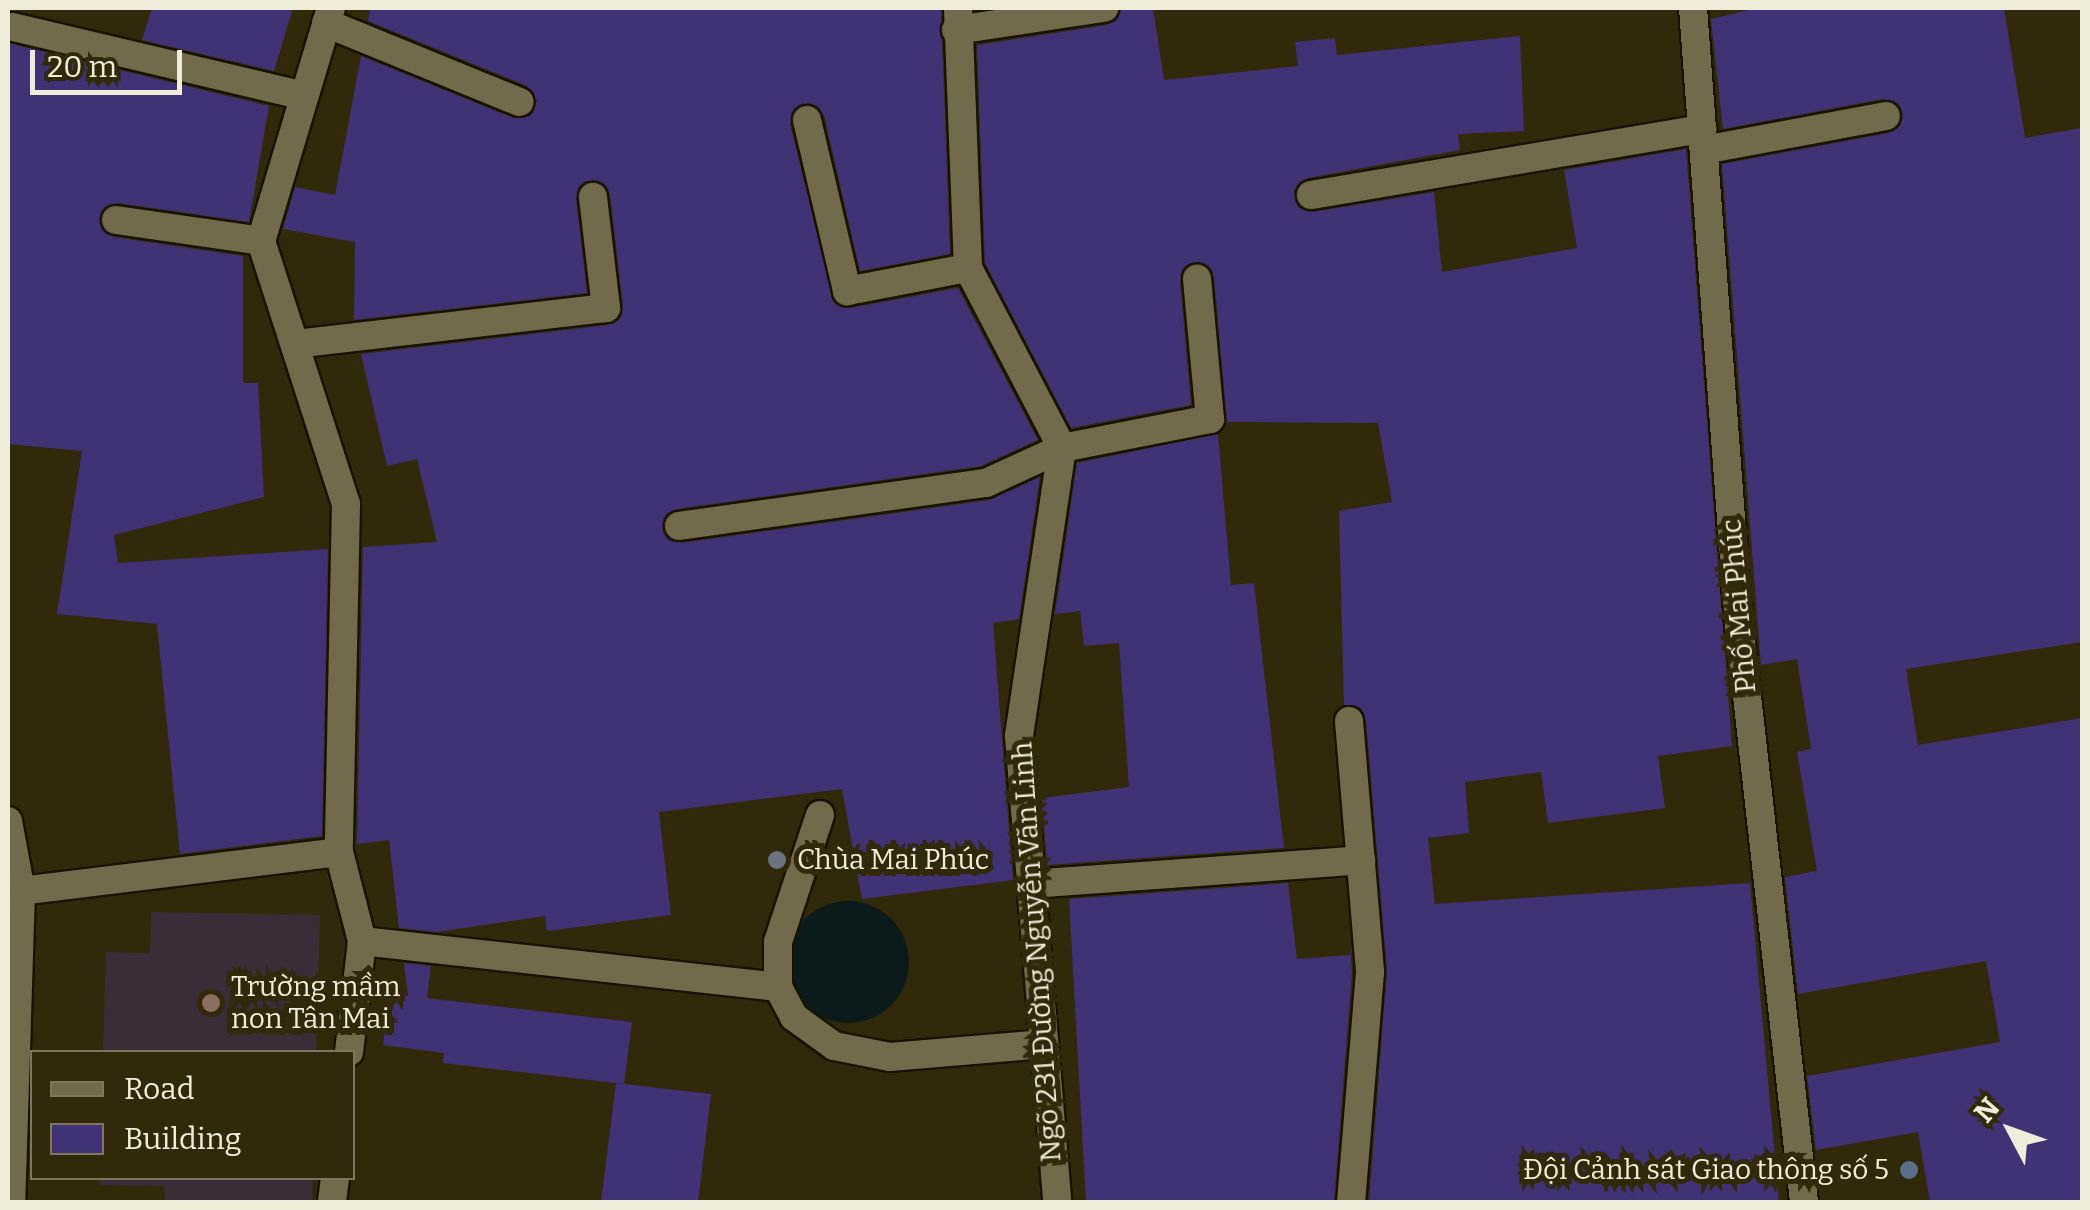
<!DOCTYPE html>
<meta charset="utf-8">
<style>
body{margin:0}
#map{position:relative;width:2090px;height:1210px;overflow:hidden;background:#312a0a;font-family:Bitter,serif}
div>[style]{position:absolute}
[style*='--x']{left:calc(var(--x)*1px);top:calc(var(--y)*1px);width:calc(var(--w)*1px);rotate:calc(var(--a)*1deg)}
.education>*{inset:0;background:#3c2c38}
.water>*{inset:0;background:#0b1b1c}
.round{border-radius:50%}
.building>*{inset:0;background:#413275}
.roads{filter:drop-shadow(2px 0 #181300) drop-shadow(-2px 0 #181300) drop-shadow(0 2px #181300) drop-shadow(0 -2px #181300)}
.service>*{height:28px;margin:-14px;padding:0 14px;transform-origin:14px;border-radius:14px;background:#726b4b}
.minor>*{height:28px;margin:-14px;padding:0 14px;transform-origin:14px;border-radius:14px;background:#726b4b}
.tertiary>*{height:28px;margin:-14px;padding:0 14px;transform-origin:14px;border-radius:14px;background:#726b4b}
.dots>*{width:28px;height:28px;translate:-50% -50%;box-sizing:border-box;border:5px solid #312a0a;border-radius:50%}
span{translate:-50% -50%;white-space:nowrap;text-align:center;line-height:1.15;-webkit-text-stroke:10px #312a0a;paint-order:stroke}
.street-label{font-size:28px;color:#efecda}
.poi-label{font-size:28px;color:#efecda}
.left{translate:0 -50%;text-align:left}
.right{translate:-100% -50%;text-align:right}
.frame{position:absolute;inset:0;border:10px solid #efecda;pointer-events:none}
.legend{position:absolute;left:30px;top:1050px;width:325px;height:130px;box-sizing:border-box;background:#312a0a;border:2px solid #7d785d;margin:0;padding:12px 18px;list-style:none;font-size:30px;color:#efecda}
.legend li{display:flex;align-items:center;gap:20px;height:50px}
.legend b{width:50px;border:2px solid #7d785d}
.north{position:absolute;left:1960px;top:1080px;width:100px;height:100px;-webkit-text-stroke:8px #312a0a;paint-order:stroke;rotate:311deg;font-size:28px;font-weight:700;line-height:40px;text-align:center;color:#efecda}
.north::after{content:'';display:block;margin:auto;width:35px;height:45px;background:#efecda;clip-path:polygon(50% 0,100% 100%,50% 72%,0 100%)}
.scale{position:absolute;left:30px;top:50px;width:152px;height:45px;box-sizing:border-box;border:5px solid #efecda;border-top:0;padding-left:12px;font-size:30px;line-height:35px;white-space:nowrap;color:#efecda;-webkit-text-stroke:8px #312a0a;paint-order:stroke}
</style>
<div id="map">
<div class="education">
<div style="clip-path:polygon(151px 912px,320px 915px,316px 1052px,103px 1052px,106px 952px,150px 953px)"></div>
<div style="clip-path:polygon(100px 1178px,313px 1178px,312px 1202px,165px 1202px,164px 1186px,100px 1185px)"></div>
</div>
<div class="water">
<div class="round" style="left:787px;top:901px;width:122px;height:122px"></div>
</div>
<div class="building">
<div style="clip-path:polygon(152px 8px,293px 8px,274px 71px,142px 40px)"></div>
<div style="clip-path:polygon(370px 8px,941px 8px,950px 254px,860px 271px,824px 115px,802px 103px,790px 124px,834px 302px,850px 308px,958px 288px,1038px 440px,981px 466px,677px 509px,662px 527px,681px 543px,989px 500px,1040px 477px,1019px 619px,993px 623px,1013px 880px,862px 899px,842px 789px,659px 812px,671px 915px,547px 931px,545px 916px,436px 932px,399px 928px,389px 840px,357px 844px,363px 547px,437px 542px,417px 459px,387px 466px,361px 354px,608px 325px,623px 306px,610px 194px,592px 180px,576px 198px,587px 293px,354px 320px,355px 242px,283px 229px,295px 187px,335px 195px,361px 56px,514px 118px,530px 116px,537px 101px,527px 86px,368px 21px)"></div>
<div style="clip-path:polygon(1121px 8px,1153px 8px,1164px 80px,1298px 66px,1295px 42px,1335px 38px,1337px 55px,1520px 36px,1524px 131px,1458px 134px,1460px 150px,1308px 178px,1294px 190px,1298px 207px,1313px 212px,1434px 192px,1442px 272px,1577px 248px,1564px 170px,1686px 149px,1732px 746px,1658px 756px,1665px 808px,1548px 823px,1541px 772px,1465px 782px,1469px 833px,1428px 838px,1435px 904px,1750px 883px,1779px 1202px,1369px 1202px,1387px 971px,1366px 720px,1344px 705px,1339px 511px,1392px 502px,1378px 423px,1227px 422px,1214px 277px,1196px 262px,1180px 280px,1191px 405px,1071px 428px,985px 263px,977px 45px,1107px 25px)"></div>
<div style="clip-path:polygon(1757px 8px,2004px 8px,2025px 138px,2082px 128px,2082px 642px,1906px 669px,1918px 745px,2082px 718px,2082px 1202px,1930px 1202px,1918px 1132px,1816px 1150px,1807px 1076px,2000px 1042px,1986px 961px,1798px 994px,1785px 877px,1817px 871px,1797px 752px,1811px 749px,1797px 659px,1761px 665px,1722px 164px,1889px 133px,1903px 114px,1883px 99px,1723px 129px,1711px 19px)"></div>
<div style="clip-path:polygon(8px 43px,269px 106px,249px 222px,118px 203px,99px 218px,114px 237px,243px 256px,243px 383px,258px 383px,264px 497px,114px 535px,118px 563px,328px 549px,322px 836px,180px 854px,157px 624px,57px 614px,82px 451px,8px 444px)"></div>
<div style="clip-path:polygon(1218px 434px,1231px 585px,1254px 583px,1284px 848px,1047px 865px,1042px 798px,1129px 787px,1119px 643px,1084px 646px,1080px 611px,1055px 614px,1077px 463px)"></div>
<div style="clip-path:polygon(1288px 883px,1297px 959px,1350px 955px,1350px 945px,1352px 972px,1334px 1202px,1086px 1202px,1069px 899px)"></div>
<div style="clip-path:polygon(404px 963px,431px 966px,427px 998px,632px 1022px,624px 1084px,443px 1063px,444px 1053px,383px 1045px,390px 994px,408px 996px)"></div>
<div style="clip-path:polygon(616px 1083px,711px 1094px,698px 1202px,601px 1202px)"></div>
</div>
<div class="roads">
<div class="service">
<div style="--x:1349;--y:721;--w:252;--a:85.2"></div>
<div style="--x:1370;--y:972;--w:231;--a:94.7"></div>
<div style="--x:1030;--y:884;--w:332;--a:-4.1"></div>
</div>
<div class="minor">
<div style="--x:331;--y:8;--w:243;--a:106.7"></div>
<div style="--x:261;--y:241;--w:276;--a:72.1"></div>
<div style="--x:346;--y:504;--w:348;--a:91.2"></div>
<div style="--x:339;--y:852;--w:92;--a:75.5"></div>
<div style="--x:362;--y:941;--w:419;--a:6.3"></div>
<div style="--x:958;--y:8;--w:260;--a:87.8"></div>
<div style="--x:968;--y:268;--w:203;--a:62.4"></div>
<div style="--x:1062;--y:448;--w:291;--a:98.5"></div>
<div style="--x:1019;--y:736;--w:468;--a:85.3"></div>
<div style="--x:326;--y:23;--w:209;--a:22.2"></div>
<div style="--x:13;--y:27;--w:299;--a:13.3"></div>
<div style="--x:956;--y:30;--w:150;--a:-8.5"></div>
<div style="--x:807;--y:120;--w:176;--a:76.8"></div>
<div style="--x:847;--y:291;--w:123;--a:-10.8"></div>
<div style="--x:1704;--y:150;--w:185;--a:-10.6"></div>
<div style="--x:1311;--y:195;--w:397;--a:-9.6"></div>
<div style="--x:116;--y:220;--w:147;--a:8.2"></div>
<div style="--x:295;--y:344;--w:313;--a:-6.6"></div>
<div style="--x:606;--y:308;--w:112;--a:-96.7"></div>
<div style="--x:679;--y:526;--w:310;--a:-8"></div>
<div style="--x:986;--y:483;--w:84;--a:-24.7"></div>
<div style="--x:1062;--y:448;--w:151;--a:-11.1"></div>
<div style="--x:1210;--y:419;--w:141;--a:-95.3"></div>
<div style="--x:820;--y:815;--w:134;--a:108.3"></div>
<div style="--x:778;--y:942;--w:45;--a:90"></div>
<div style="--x:778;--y:987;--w:34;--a:62"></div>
<div style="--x:794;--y:1017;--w:49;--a:35.9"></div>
<div style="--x:834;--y:1046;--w:57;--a:11.1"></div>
<div style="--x:890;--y:1057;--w:155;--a:-4.8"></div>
<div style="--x:8;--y:821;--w:71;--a:79.5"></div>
<div style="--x:21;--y:891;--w:311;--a:91.8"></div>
<div style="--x:21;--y:891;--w:320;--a:-7"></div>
<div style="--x:349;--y:1052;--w:112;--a:-83.3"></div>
<div style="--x:332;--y:1202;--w:24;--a:-83"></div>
</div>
<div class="tertiary">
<div style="--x:1693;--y:8;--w:619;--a:85.74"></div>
<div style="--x:1739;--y:625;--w:581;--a:83.57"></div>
</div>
</div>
<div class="dots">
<div style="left:777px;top:860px;background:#6b7280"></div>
<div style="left:211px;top:1003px;background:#8d6e63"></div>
<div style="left:1909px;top:1170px;background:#5c6f8a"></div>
</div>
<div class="street-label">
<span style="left:1739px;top:606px;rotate:-95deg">Phố Mai Phúc</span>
<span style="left:1037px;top:952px;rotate:-94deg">Ngõ 231 Đường Nguyễn Văn Linh</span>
</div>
<div class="poi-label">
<span class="left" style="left:797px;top:860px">Chùa Mai Phúc</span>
<span class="left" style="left:231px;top:1003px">Trường mầm<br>non Tân Mai</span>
<span class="right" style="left:1889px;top:1170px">Đội Cảnh sát Giao thông số 5</span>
</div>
<div class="frame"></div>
<ul class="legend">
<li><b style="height:12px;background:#726b4b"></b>Road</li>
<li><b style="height:28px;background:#413275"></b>Building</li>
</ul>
<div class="north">N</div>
<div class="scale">20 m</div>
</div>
